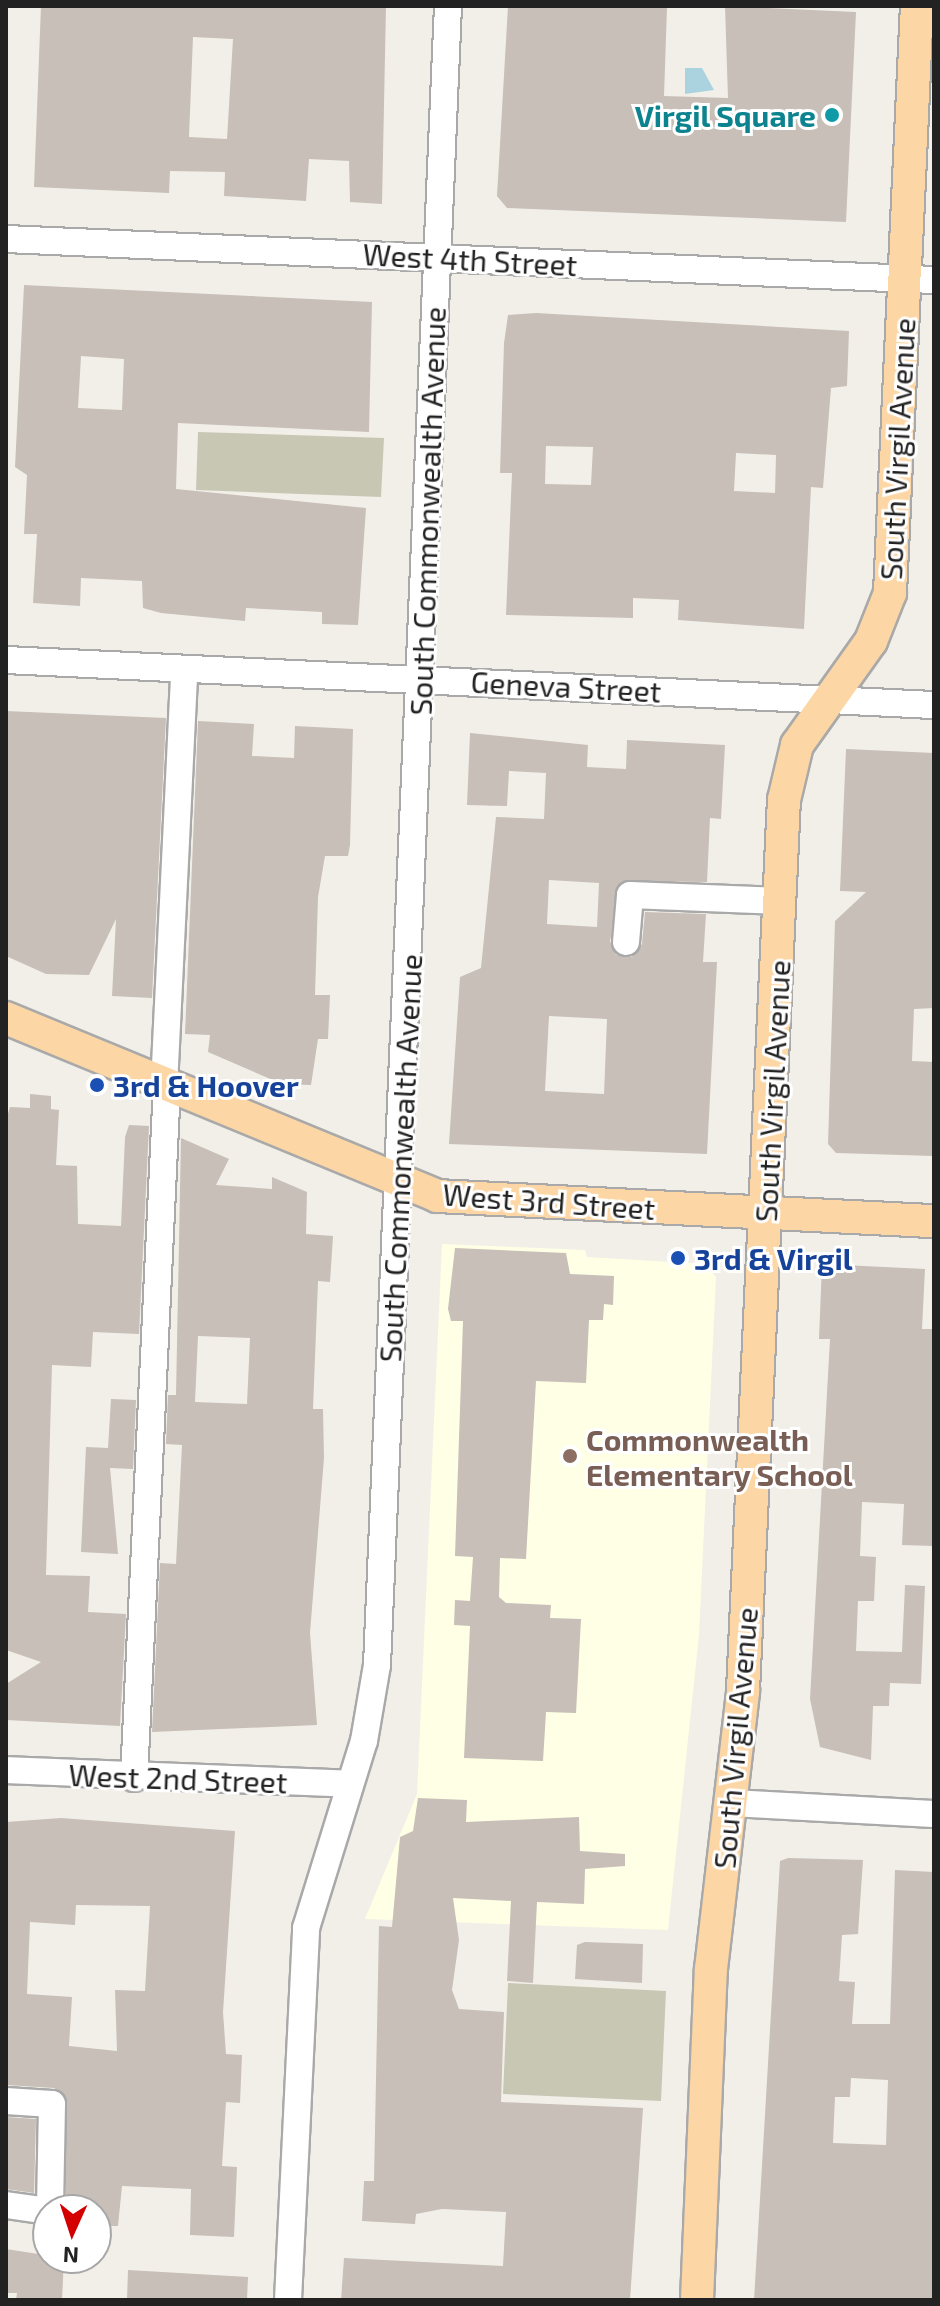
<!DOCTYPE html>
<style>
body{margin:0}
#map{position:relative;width:940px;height:2306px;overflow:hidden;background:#f2efe9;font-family:"Exo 2",sans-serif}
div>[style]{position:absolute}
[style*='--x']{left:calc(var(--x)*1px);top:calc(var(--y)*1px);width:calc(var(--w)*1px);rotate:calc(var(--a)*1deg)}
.education>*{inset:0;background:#ffffe5}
.construction>*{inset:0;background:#c7c7b4}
.water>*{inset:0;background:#aad3df}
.building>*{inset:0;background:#c7bfb8}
.roads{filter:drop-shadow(2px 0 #a9a9a9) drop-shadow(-2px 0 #a9a9a9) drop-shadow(0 2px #a9a9a9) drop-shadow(0 -2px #a9a9a9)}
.minor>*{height:26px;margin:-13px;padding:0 13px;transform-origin:13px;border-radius:13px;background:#fff}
.major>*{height:32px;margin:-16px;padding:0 16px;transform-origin:16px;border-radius:16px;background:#fcd6a4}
.dots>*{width:22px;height:22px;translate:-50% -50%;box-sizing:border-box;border:4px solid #fff;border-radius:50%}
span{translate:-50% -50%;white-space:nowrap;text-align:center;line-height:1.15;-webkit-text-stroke:6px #fff;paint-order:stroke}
.culture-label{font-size:30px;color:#0d838f;font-weight:700}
.right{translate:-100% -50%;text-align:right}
.street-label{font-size:30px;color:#222}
.transit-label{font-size:30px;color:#164399;font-weight:700}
.left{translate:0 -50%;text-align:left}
.education-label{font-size:30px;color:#785e54;font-weight:700}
.frame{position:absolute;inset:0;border:8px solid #222;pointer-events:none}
.north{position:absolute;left:32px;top:2194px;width:80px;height:80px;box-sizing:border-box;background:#fff;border:2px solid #a7a7a7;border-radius:50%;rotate:183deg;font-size:22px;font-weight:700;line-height:32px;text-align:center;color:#222}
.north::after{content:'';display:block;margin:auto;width:28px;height:36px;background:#d40000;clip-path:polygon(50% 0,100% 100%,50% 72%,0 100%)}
</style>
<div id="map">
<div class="education">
<div style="clip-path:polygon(442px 1244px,585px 1250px,587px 1257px,705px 1264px,716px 1277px,699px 1635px,668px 1930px,365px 1919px,417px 1794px)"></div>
</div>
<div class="construction">
<div style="clip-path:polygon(198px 432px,384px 438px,381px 497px,196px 490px)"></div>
<div style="clip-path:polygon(508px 1983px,666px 1991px,661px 2101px,503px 2094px)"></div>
</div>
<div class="water">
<div style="clip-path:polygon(685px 68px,702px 68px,714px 90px,685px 94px)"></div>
</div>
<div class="building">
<div style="clip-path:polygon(evenodd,41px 6px,386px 6px,382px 204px,350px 202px,349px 161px,309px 159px,306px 201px,224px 196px,225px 172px,170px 171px,169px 193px,34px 187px,41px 6px,193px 37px,233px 39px,227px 139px,189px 137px,193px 37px)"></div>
<div style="clip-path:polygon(508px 6px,667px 8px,664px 96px,728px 98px,725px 6px,856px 12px,846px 222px,507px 208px,497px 196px)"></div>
<div style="clip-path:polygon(evenodd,24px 285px,372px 302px,369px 432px,178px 423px,176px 489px,366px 508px,358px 625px,322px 624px,322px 612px,246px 608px,245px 621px,161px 613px,143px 608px,142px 581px,81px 578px,80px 606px,33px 603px,37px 534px,24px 534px,27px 475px,15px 467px,24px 285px,81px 356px,124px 359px,122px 410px,78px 408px,81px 356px)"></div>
<div style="clip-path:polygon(evenodd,536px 313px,849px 331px,847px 386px,831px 388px,823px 488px,811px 487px,804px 629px,678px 620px,679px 600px,633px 598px,633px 618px,506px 615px,512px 473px,500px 473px,504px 343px,508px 315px,536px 313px,546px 446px,593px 447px,591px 485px,545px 484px,546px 446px,536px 313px,736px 453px,776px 455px,775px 493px,734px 491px,736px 453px)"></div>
<div style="clip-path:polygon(6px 711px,166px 718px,152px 998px,112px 996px,116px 919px,89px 975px,46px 974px,6px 956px)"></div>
<div style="clip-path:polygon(198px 721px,254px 724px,252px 756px,294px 758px,295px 726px,353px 729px,350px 845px,348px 856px,325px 856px,318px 897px,315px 995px,330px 995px,328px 1039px,318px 1039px,311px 1085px,282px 1084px,208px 1052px,210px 1035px,185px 1034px)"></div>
<div style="clip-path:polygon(evenodd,470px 733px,588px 745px,587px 767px,626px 769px,627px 740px,725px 745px,721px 819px,710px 818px,707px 882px,622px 881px,610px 941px,616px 955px,632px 957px,642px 944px,645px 912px,706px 914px,703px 962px,717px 962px,707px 1154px,449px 1144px,460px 977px,481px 968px,496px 817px,544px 819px,546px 773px,509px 771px,507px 806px,467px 805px,470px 733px,549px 880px,599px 883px,597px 927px,547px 924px,549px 880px,470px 733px,549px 1016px,607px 1019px,604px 1094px,545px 1091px,549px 1016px)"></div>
<div style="clip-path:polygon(846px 749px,934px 753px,934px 1008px,914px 1009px,912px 1061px,934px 1062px,934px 1156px,836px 1153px,828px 1144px,835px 921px,866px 892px,840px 891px)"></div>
<div style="clip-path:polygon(30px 1094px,51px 1096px,51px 1109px,59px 1110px,56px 1165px,77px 1166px,78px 1224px,121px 1226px,125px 1137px,129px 1125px,149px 1126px,139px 1334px,93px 1332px,91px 1367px,52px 1365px,46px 1575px,90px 1576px,88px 1612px,126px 1614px,120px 1726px,6px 1720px,6px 1684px,41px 1662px,6px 1650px,6px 1120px,10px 1107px,30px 1108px)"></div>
<div style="clip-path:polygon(evenodd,181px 1138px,229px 1159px,216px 1185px,272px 1189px,272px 1177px,307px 1192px,306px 1234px,333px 1236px,330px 1282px,318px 1281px,313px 1409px,323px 1409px,324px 1458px,310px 1633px,317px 1725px,152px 1732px,160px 1563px,176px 1564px,182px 1445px,166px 1444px,168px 1395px,176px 1395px,181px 1138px,198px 1336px,250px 1338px,247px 1404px,195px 1402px,198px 1336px)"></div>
<div style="clip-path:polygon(455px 1248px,566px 1253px,570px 1274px,614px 1276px,613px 1305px,604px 1304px,603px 1320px,589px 1320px,586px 1383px,536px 1381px,526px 1559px,500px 1558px,499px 1597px,506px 1603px,551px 1605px,550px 1618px,581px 1619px,576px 1713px,546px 1712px,543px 1761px,464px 1758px,470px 1626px,454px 1625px,455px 1600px,470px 1601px,473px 1557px,455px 1556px,463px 1321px,451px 1321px,448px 1309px)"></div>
<div style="clip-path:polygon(822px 1264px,925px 1269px,922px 1329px,934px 1329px,934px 1546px,902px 1545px,904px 1504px,862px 1502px,860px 1556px,876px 1557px,874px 1601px,858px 1601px,856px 1651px,902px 1652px,905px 1585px,925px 1586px,921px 1684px,890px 1683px,889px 1706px,873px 1706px,871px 1760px,820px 1747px,810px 1699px,830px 1339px,819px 1339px)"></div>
<div style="clip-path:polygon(111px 1399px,136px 1400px,133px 1469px,110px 1468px,118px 1554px,81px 1552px,86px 1447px,108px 1448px)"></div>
<div style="clip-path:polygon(418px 1798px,467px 1800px,466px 1822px,579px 1817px,580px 1851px,625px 1854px,625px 1866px,585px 1869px,584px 1904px,537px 1902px,533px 1983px,507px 1981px,511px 1901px,453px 1898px,459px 1940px,452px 1990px,459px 2009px,504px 2012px,501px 2102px,643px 2108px,630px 2300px,341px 2300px,344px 2258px,503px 2266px,506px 2212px,442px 2209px,416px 2214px,415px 2224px,362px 2221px,364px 2181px,374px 2181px,379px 1926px,392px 1927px,400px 1837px,413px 1831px)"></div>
<div style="clip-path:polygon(evenodd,61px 1818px,235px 1831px,223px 2012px,226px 2054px,242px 2055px,240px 2103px,226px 2102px,222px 2166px,237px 2167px,234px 2237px,190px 2235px,191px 2189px,122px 2186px,118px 2226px,96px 2226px,96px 2210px,66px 2210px,66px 2097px,54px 2088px,6px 2085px,6px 1822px,61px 1818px,76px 1905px,150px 1906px,145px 1991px,115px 1990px,117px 2051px,69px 2046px,72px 1997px,27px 1994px,30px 1922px,75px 1925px,76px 1905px)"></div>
<div style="clip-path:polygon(evenodd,788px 1858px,863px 1860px,858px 1934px,842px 1935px,839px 1981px,855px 1982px,852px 2024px,890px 2024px,895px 1870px,934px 1872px,934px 2300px,754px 2300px,780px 1861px,788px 1858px,851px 2078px,888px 2080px,886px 2145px,833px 2143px,835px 2097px,850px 2097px,851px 2078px)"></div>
<div style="clip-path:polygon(585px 1942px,643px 1944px,642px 1983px,575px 1979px,577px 1945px)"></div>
<div style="clip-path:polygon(6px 2117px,36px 2119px,34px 2193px,6px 2189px)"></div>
<div style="clip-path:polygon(6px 2249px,64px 2258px,62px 2300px,16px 2300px,17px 2293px,6px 2293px)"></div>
<div style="clip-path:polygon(128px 2270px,248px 2277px,247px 2300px,127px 2300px)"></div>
</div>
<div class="roads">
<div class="minor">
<div style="--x:6;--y:239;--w:929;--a:2.53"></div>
<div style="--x:6;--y:660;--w:929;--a:2.78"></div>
<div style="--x:626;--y:942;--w:47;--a:-85.1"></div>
<div style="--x:630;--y:895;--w:151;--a:2.3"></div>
<div style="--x:164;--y:1086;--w:416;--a:-87.2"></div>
<div style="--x:6;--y:1770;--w:344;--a:2.3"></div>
<div style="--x:134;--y:1778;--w:692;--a:-87.27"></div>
<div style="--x:731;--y:1803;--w:203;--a:3.1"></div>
<div style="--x:6;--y:2101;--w:46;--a:3.7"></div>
<div style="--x:52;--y:2104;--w:106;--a:91.1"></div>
<div style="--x:6;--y:2205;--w:42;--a:8.1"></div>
<div style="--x:288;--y:2300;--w:372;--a:-87.2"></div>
<div style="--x:306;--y:1928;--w:196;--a:-72.8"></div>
<div style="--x:364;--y:1741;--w:77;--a:-80.3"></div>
<div style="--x:377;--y:1665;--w:1661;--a:-87.55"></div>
</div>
<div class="major">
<div style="--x:6;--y:1018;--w:466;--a:22.4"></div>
<div style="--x:437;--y:1196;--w:498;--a:2.9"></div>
<div style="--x:697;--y:2300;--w:331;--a:-87.6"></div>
<div style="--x:711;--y:1969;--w:280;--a:-83.4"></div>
<div style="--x:743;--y:1691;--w:892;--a:-87.37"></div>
<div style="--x:784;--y:800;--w:57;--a:-76.7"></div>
<div style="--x:797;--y:745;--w:128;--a:-54.6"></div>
<div style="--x:871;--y:641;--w:52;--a:-68.4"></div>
<div style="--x:890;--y:593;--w:588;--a:-87.37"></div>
</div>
</div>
<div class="dots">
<div style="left:832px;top:115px;background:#0f9aa8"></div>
<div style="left:97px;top:1085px;background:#1a4fb4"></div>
<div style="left:678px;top:1258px;background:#1a4fb4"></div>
<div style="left:570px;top:1456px;background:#8d6e63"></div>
</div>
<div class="culture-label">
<span class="right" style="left:816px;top:115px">Virgil Square</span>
</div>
<div class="street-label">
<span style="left:470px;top:259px;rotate:3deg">West 4th Street</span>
<span style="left:897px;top:449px;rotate:-87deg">South Virgil Avenue</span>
<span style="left:427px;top:511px;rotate:-88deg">South Commonwealth Avenue</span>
<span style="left:566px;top:686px;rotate:3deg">Geneva Street</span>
<span style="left:772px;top:1091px;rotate:-87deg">South Virgil Avenue</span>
<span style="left:400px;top:1158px;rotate:-87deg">South Commonwealth Avenue</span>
<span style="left:549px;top:1201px;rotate:4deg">West 3rd Street</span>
<span style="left:735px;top:1738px;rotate:-85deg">South Virgil Avenue</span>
<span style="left:178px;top:1778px;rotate:2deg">West 2nd Street</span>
</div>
<div class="transit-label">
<span class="left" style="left:113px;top:1085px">3rd &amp; Hoover</span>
<span class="left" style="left:694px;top:1258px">3rd &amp; Virgil</span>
</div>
<div class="education-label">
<span class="left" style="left:586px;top:1456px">Commonwealth<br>Elementary School</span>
</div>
<div class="frame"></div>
<div class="north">N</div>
</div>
